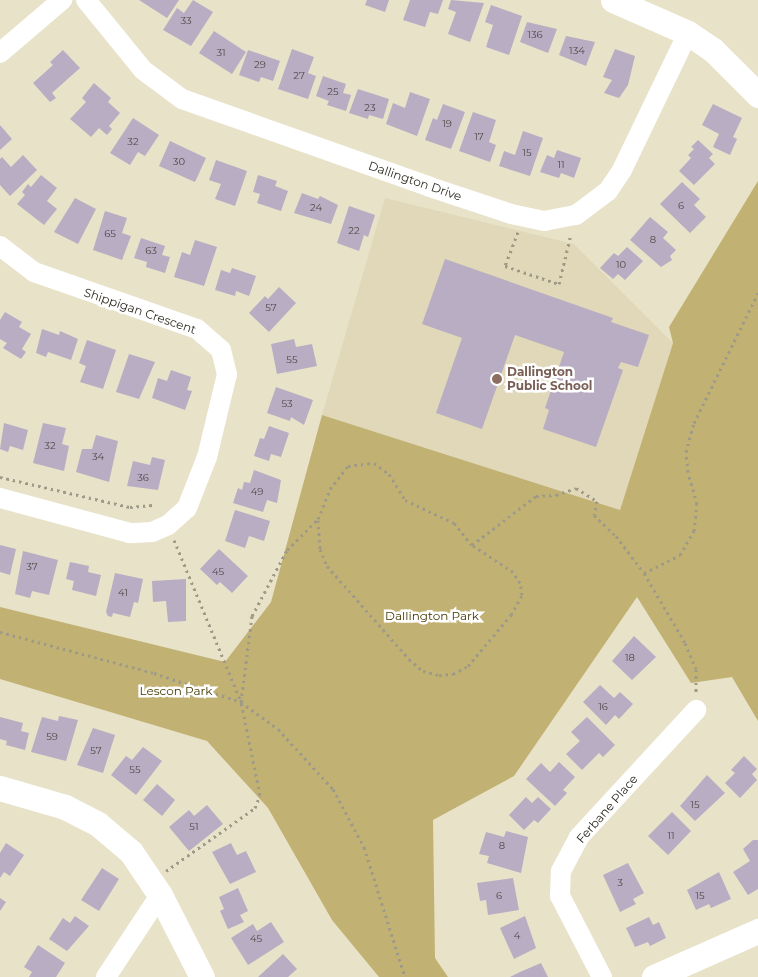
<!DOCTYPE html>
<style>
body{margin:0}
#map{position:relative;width:758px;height:977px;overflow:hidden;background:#e8e2c9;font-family:Montserrat,sans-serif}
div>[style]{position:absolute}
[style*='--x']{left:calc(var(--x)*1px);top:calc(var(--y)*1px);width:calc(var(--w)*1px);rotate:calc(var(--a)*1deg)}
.built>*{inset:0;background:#e0d8b8}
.green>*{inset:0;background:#c1b274}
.building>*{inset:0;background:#b9adc3}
.path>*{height:3px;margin-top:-1.5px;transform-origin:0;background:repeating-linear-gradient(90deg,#9e9a87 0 2.5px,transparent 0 6.5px)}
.minor>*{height:20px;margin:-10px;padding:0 10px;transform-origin:10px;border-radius:10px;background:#fff}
.tertiary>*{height:25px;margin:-12.5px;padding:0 12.5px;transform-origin:12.5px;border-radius:12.5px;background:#fff}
.dots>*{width:14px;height:14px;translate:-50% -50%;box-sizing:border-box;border:2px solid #fff;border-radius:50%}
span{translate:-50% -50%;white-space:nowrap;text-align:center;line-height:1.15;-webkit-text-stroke:5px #fff;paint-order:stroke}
.number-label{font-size:10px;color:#4e4a48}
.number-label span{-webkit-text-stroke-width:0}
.street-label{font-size:12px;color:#2b291f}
.education-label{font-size:12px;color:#785e54;font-weight:700}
.left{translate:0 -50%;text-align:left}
.park-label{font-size:12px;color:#443903}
</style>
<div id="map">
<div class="built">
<div style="clip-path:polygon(385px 198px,574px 244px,673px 343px,620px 510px,322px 415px)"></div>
</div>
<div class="green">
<div style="clip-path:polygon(758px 181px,758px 721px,732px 677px,691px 683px,637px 597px,514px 776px,433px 820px,435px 958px,448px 977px,379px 977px,332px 920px,268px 808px,207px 741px,0 679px,0 607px,225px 662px,271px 602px,322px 415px,620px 510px,673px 343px,669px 327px)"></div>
</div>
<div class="building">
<div style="clip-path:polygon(139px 0,179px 0,167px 18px)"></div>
<div style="clip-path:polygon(193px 0,213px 12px,191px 46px,163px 30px,177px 8px,184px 13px)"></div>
<div style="clip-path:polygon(367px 0,389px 0,385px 12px,365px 5px)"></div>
<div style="clip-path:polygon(410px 0,443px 0,438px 14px,430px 12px,425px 27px,403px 20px)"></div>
<div style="clip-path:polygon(451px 0,484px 3px,470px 42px,448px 34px,456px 12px,448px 9px)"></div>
<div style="clip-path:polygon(491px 5px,522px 16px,509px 55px,486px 47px,493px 25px,485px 22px)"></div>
<div style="clip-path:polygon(527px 22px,557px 29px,548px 53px,520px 42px)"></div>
<div style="clip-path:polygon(214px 31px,246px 52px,232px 74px,199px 53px)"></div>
<div style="clip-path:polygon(566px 36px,595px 42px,586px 66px,559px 55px)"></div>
<div style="clip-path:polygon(292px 49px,314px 57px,308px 73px,316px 76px,308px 99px,278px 89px)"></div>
<div style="clip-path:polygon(615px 49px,635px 56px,628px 85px,619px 98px,604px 93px,612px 80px,603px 77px)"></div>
<div style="clip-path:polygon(63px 50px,80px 68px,52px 93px,56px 98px,50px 102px,33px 83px,53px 65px,50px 62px)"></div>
<div style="clip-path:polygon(248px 50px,280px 61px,273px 81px,261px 77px,259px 82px,239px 75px)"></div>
<div style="clip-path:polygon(323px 76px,346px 84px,343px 93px,351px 95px,346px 111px,327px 105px,329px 101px,316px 96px)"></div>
<div style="clip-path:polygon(94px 83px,111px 98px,108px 102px,120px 113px,109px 126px,112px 129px,107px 135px,99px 128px,91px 137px,70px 119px,86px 102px,82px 98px)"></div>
<div style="clip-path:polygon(358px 89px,389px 99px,383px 119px,369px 115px,368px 119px,349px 113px)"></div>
<div style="clip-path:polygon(410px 92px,430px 99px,417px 136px,386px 124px,393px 103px,405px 108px)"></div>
<div style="clip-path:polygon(443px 104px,465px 112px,451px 149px,425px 140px,433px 118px,437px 120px)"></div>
<div style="clip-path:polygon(713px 104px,742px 118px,733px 137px,737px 139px,730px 155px,713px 147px,719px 134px,702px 125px)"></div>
<div style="clip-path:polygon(473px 112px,496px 120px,489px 142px,496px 145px,490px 162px,459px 151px)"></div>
<div style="clip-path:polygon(133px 118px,159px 135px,145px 156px,138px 152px,130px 165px,110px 153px)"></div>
<div style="clip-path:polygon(0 125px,12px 139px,0 150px)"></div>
<div style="clip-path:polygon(523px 131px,543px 138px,530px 176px,499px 166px,504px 151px,515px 155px)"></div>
<div style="clip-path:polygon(698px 140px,713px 154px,709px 158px,715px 164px,694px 185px,679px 171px,691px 158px,688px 155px,694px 149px,691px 147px)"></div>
<div style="clip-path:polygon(170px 141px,206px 158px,195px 182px,159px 166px)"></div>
<div style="clip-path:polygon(557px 150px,581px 158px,574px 178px,561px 173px,559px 178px,540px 172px,547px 155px,554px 158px)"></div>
<div style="clip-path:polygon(23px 155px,37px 170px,10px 196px,0 185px,0 159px,2px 157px,11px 167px)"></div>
<div style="clip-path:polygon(216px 160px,247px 171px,235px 206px,215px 199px,221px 184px,209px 180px)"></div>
<div style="clip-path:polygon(41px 175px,57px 188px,47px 201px,57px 209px,44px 225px,17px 204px,25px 195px,22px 192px,28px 184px,31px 187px)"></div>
<div style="clip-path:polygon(258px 175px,277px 181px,275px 186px,288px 191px,281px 211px,257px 203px,260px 194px,253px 192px)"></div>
<div style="clip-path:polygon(682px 182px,700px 199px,694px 205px,706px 217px,690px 233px,660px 204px)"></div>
<div style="clip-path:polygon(302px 193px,318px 199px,320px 196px,338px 205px,331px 224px,294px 213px)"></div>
<div style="clip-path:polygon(75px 198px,96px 209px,78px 244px,54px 232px)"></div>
<div style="clip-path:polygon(349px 206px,375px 215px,368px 237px,364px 235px,359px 251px,337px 243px)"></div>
<div style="clip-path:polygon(105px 211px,127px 218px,122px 233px,131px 236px,122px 260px,93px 250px)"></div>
<div style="clip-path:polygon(650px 217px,668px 232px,663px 238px,676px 250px,670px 256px,672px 260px,661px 267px,630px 240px)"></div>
<div style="clip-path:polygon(141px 238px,165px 246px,162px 255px,170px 257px,165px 273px,146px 267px,147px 262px,134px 258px)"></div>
<div style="clip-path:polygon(195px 240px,217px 247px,204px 286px,174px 277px,182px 252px,190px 255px)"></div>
<div style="clip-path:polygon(627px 247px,643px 261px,625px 280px,618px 274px,613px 279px,600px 268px,614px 253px,618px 256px)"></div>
<div style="clip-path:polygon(445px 259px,613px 318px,611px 322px,649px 335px,638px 367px,621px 362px,618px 368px,623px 370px,596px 447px,543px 429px,549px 410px,545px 408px,564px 352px,515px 335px,482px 429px,436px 413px,462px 338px,422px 324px)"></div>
<div style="clip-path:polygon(232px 268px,256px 276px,249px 296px,236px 291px,235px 296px,215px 290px,221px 270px,230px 273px)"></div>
<div style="clip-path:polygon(279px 287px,296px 303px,269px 332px,249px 313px,265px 296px,268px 299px)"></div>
<div style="clip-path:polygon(5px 312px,22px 322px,19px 327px,31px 334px,22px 349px,26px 352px,21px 359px,3px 348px,7px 343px,0 339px,0 320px)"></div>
<div style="clip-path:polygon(42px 329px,59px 335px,60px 331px,78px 339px,71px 360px,48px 352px,46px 357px,36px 353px)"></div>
<div style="clip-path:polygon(294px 339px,296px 347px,312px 344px,317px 366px,277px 374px,271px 344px)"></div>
<div style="clip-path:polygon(87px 340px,116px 350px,103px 389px,80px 382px,86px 366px,79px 363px)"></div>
<div style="clip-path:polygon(129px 354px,155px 362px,139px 399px,116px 392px)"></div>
<div style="clip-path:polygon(171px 370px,191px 377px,187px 390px,192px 391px,185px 410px,152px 398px,158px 378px,167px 381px)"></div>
<div style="clip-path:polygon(276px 387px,313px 400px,304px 425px,291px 417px,290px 421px,267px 413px)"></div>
<div style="clip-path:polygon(4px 423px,28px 430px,23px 450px,10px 446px,8px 452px,0 449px)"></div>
<div style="clip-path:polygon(43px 423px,66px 428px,62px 444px,69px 446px,64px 471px,33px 463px)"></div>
<div style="clip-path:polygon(269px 426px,289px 433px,281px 457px,271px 454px,269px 461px,254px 456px,260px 438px,264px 439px)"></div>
<div style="clip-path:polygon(96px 435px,118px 441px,109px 482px,76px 472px,82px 449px,92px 449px)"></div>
<div style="clip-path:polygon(152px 457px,165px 460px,158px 490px,127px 486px,133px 461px,150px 465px)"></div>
<div style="clip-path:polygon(254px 470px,281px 480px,277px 503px,267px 500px,263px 512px,233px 503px,238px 488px,242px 490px,244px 482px,250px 483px)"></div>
<div style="clip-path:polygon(235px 510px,270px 521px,264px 541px,249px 536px,245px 548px,225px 541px)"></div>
<div style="clip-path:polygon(0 545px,16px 549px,10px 575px,0 572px)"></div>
<div style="clip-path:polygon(219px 549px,248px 576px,232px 593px,220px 582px,217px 585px,200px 569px)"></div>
<div style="clip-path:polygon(23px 551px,58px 560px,49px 595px,32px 591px,30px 598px,15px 594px)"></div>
<div style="clip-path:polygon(70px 562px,89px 566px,88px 572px,101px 575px,96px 596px,72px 590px,74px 581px,66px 579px)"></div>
<div style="clip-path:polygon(115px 573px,143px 579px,138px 603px,134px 602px,130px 617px,113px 613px,112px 617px,108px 616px,106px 612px)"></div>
<div style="clip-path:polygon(186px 579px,186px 621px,168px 622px,166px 601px,153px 602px,152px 581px)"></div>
<div style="clip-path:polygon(634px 636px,656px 657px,632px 680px,612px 661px)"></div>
<div style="clip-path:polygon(600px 685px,614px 698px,620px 692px,633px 704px,619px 719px,615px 715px,606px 725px,583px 702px)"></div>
<div style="clip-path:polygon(59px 716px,78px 720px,66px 761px,31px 752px,42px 717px,58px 721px)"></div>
<div style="clip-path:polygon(0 717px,23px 723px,21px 731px,29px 733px,25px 750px,6px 745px,7px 741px,0 739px)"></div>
<div style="clip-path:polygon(587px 717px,615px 745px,603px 757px,599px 753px,582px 770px,566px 754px,580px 741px,571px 732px)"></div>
<div style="clip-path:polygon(93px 728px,115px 735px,103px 773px,77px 765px)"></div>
<div style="clip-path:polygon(143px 747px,162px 761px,136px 795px,111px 775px,126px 756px,132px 760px)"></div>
<div style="clip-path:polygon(744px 756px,757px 769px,752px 774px,757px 780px,740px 798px,725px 783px,735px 773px,731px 770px)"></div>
<div style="clip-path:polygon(559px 762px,575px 777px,563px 790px,567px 793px,555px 806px,526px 779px,541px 763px,550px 772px)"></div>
<div style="clip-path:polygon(707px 775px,725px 793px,695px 821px,680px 806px)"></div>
<div style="clip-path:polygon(157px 784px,175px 800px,162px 816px,143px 800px)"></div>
<div style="clip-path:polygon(526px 797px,532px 803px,538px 797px,551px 809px,538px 823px,534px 820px,524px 830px,509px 815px)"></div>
<div style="clip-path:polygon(207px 805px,223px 824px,189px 851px,169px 827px,189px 810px,194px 816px)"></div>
<div style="clip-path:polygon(672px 812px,691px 831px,668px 855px,648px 836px)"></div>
<div style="clip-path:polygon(506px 831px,528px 837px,521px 873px,487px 863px,489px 856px,479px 854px,486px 832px,504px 837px)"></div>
<div style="clip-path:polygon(753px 840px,758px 840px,758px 889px,748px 895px,733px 872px,750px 861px,743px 849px)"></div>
<div style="clip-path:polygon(6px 843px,24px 855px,10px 876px,4px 872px,0 878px,0 853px)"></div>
<div style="clip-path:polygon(231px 843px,237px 855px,246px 851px,256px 872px,230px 884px,212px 852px)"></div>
<div style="clip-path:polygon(628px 863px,644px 893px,633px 899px,636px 904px,620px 912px,603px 875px)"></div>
<div style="clip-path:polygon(102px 868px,119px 879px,99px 911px,81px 900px)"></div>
<div style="clip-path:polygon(719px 872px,731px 899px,711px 908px,709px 904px,696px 910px,687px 890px)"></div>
<div style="clip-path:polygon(513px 878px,519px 910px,488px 915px,486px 900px,480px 901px,477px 883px)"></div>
<div style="clip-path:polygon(238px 888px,248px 911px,240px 915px,244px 922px,228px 929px,220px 911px,224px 909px,219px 897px)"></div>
<div style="clip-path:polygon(0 898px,6px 902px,0 911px)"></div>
<div style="clip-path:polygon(75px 916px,89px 926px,67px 951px,49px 939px,63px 918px,70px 923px)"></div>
<div style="clip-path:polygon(525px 916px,536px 948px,514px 959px,500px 928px)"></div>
<div style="clip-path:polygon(649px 917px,653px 925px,659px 922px,666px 938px,650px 946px,648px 942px,635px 947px,626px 928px)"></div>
<div style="clip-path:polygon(271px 922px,284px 942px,248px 965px,231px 938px,253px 924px,257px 931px)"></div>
<div style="clip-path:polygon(38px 945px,65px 963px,56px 977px,29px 977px,32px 972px,24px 967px)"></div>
<div style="clip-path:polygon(283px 954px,297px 969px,288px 977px,258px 977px)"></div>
<div style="clip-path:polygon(541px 963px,548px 977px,510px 977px,520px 972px)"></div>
</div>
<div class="path">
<div style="--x:518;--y:232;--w:36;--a:111"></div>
<div style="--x:505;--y:266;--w:57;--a:18.4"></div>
<div style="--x:559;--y:284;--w:51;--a:-76.5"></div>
<div style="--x:0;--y:477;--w:133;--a:13"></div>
<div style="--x:130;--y:507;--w:23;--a:-5"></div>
<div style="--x:318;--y:520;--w:29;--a:86"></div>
<div style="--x:320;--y:549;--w:18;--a:68"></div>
<div style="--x:327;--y:566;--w:124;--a:48.6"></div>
<div style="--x:409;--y:659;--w:18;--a:41"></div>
<div style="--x:423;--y:671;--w:16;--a:14"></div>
<div style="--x:439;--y:675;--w:14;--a:-4"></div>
<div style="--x:453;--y:674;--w:17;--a:-28"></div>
<div style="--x:468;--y:666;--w:67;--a:-49.9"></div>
<div style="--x:511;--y:615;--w:23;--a:-61"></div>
<div style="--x:522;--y:595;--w:12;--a:-99"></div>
<div style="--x:520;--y:583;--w:13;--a:-122"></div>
<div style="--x:513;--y:572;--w:49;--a:-146.6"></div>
<div style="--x:174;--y:540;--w:172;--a:67.5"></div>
<div style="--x:644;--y:573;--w:40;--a:-26.6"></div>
<div style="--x:680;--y:555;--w:28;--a:-60"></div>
<div style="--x:694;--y:531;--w:27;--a:-84"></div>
<div style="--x:697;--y:504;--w:33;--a:-106"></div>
<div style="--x:688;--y:472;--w:20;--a:-96"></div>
<div style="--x:686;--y:452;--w:30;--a:-75"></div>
<div style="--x:694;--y:423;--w:145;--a:-63.8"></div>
<div style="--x:0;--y:632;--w:159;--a:14.9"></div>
<div style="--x:154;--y:673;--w:92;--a:18.4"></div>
<div style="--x:241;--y:702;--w:46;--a:36.1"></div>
<div style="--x:278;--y:729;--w:81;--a:47.5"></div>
<div style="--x:333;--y:789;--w:66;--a:61.9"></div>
<div style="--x:364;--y:847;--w:136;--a:72.5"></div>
<div style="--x:166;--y:871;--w:109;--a:-35.3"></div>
<div style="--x:255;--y:808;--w:14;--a:-69"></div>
<div style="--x:260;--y:795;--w:95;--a:-101.5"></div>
<div style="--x:241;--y:702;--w:87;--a:-82.7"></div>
<div style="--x:252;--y:616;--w:75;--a:-62.1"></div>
<div style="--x:287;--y:550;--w:44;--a:-45"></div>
<div style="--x:318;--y:519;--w:32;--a:-68"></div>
<div style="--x:330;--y:489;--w:29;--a:-52"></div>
<div style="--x:348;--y:466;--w:26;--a:-7"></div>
<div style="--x:374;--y:463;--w:19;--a:36"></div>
<div style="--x:389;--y:474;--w:31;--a:58"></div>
<div style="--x:405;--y:500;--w:54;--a:25.1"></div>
<div style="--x:454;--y:523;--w:28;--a:51"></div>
<div style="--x:472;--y:545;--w:81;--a:-37.4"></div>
<div style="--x:536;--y:496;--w:20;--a:-3"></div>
<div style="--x:556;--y:495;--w:21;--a:-19"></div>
<div style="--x:576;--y:488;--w:25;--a:32"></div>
<div style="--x:597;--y:501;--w:14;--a:102"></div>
<div style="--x:594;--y:515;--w:30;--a:44"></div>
<div style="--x:616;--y:536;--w:46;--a:52.9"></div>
<div style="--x:644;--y:573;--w:81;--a:59.6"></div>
<div style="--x:685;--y:643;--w:28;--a:67"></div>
<div style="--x:696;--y:669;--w:25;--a:90"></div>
</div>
<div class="minor">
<div style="--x:86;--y:0;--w:90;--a:50.8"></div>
<div style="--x:143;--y:70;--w:49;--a:36.6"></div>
<div style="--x:182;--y:99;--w:263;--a:19.5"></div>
<div style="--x:430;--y:187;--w:85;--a:18.4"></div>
<div style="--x:511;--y:214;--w:34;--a:12"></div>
<div style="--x:544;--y:221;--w:33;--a:-11"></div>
<div style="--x:576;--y:215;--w:40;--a:-37"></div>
<div style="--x:608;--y:191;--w:25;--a:-56"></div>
<div style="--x:622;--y:170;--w:152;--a:-64.3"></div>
<div style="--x:0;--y:53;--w:82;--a:-40.5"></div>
<div style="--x:0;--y:246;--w:43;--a:37.4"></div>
<div style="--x:34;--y:272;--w:173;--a:19.3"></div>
<div style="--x:197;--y:329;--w:32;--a:41"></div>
<div style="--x:221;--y:350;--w:25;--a:76"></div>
<div style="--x:227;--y:374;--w:85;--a:103.5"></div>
<div style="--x:207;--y:457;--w:55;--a:111.4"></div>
<div style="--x:187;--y:508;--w:25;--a:138"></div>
<div style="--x:168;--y:525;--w:17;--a:156"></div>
<div style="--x:152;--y:532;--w:22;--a:177"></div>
<div style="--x:130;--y:533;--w:135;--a:-164.9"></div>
<div style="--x:106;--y:977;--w:98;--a:-56.6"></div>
<div style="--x:602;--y:977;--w:91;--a:-117.4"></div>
<div style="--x:560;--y:896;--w:25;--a:-88"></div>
<div style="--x:561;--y:871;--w:38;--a:-62"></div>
<div style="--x:579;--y:837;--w:173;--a:-47.3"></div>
</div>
<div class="tertiary">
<div style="--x:613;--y:0;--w:82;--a:23.7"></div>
<div style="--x:688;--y:33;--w:30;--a:34"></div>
<div style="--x:713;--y:50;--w:64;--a:45"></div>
<div style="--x:0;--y:788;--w:68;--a:16.3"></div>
<div style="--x:65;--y:807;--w:37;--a:27"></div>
<div style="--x:98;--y:824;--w:43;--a:40.3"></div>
<div style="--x:131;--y:852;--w:52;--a:56"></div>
<div style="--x:160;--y:895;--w:92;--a:62.9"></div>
<div style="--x:654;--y:977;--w:114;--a:-23.9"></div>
</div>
<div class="dots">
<div style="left:497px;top:379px;background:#8d6e63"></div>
</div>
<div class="number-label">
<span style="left:186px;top:21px">33</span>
<span style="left:535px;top:35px">136</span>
<span style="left:577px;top:51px">134</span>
<span style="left:221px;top:53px">31</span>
<span style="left:260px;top:65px">29</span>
<span style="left:299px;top:76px">27</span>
<span style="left:333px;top:92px">25</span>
<span style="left:370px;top:108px">23</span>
<span style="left:447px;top:124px">19</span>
<span style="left:479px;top:137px">17</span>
<span style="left:133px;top:142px">32</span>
<span style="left:527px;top:153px">15</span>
<span style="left:179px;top:162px">30</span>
<span style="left:561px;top:165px">11</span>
<span style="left:681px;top:206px">6</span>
<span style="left:316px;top:208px">24</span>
<span style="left:354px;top:231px">22</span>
<span style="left:110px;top:234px">65</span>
<span style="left:653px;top:240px">8</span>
<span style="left:151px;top:251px">63</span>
<span style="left:621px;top:265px">10</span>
<span style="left:271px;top:308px">57</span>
<span style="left:292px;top:360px">55</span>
<span style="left:287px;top:404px">53</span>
<span style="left:50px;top:446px">32</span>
<span style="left:98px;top:457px">34</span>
<span style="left:143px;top:478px">36</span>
<span style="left:257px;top:492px">49</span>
<span style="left:32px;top:567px">37</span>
<span style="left:218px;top:572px">45</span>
<span style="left:123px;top:593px">41</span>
<span style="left:630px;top:658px">18</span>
<span style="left:603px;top:707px">16</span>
<span style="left:52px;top:737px">59</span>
<span style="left:96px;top:751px">57</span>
<span style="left:135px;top:770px">55</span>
<span style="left:695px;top:805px">15</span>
<span style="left:194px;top:827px">51</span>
<span style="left:671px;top:836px">11</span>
<span style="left:502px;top:846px">8</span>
<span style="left:620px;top:883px">3</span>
<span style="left:499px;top:896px">6</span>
<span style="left:700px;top:896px">15</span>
<span style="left:517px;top:936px">4</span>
<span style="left:256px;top:939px">45</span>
</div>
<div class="street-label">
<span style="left:415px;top:181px;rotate:19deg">Dallington Drive</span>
<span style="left:140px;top:311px;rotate:19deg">Shippigan Crescent</span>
<span style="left:607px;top:809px;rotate:-49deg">Ferbane Place</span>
</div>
<div class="education-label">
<span class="left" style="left:507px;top:379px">Dallington<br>Public School</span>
</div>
<div class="park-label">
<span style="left:432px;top:616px">Dallington Park</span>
<span style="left:176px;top:691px">Lescon Park</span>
</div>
</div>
